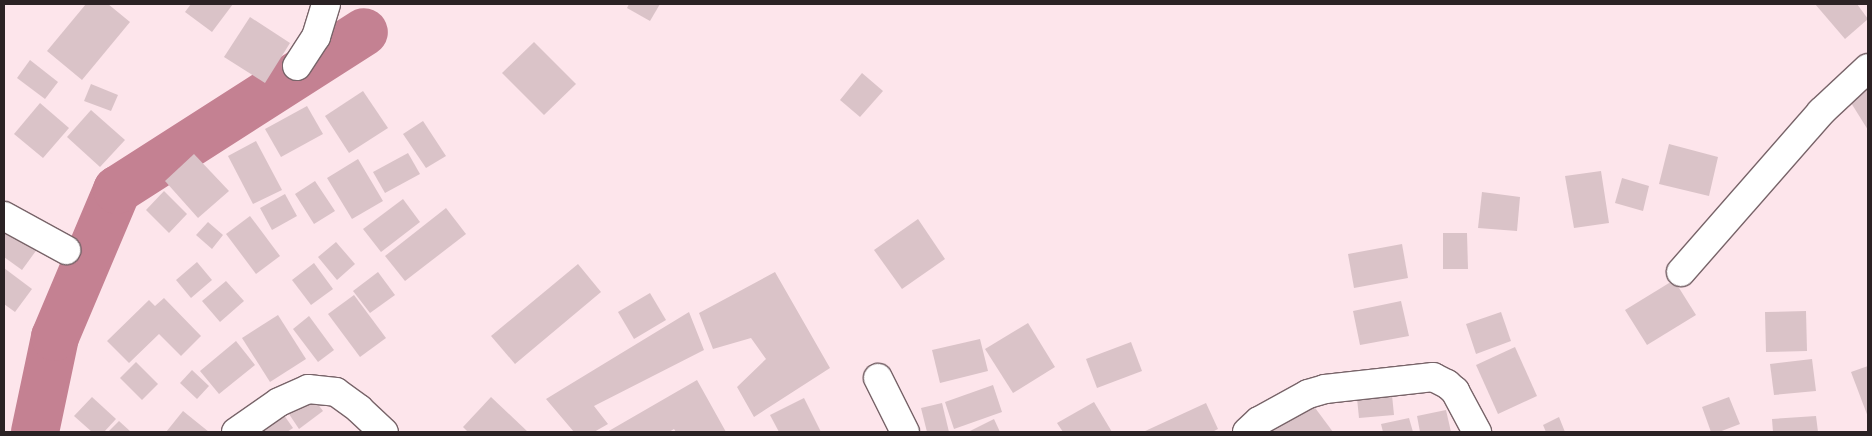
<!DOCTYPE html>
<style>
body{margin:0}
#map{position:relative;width:1872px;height:436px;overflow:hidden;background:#fde5eb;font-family:"DejaVu Sans",sans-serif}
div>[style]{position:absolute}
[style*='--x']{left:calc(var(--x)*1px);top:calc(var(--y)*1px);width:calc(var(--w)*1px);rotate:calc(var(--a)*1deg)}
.river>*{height:48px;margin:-24px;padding:0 24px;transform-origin:24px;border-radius:24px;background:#c48192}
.building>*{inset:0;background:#dac3c8}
.roads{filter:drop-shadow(1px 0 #786469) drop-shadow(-1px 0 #786469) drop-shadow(0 1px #786469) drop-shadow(0 -1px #786469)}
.minor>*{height:28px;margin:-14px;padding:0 14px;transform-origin:14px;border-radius:14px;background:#fff}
span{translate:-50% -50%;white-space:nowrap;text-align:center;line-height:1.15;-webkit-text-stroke:5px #fde5eb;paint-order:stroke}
.frame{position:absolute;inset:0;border:5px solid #2b2224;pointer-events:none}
</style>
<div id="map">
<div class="river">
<div style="--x:35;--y:432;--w:97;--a:-78.1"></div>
<div style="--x:55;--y:337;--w:160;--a:-67.1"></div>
<div style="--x:117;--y:190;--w:293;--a:-32.6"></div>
</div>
<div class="building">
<div style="clip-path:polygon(86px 4px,108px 4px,130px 22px,82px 80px,47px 51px)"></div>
<div style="clip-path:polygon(191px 4px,233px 4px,212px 32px,185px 12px)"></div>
<div style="clip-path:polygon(629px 4px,660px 4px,650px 21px,627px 8px)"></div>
<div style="clip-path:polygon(1815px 4px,1857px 4px,1868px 19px,1845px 39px)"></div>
<div style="clip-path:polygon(250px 17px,290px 43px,265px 83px,224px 57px)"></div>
<div style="clip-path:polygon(534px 42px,576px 84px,544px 115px,502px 73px)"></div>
<div style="clip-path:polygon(30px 60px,58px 82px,45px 99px,17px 78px)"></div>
<div style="clip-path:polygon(862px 73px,883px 91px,860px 117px,840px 100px)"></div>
<div style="clip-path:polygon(91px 84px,118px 95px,111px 111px,84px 101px)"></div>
<div style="clip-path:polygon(1868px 85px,1868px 130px,1848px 98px)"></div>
<div style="clip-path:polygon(363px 91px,388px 128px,349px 153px,325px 116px)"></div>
<div style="clip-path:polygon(40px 103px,69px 128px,43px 158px,14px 134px)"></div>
<div style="clip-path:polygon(307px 106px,323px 134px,281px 157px,265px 129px)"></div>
<div style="clip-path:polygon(91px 110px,125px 140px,100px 167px,67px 137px)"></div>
<div style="clip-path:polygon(423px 121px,446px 156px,426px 168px,403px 134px)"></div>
<div style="clip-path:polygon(256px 141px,282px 190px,253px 204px,228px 156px)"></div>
<div style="clip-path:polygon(1669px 144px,1718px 157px,1709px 196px,1659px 184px)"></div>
<div style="clip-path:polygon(408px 153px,420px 174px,385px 193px,373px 172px)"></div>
<div style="clip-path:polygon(194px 154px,229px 191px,198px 218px,165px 181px)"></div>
<div style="clip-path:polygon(358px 159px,383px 201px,352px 219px,327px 178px)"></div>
<div style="clip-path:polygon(1601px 171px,1609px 223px,1574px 228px,1565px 176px)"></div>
<div style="clip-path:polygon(1622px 178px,1649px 186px,1643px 211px,1615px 203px)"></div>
<div style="clip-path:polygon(315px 181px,335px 211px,314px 224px,295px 194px)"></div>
<div style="clip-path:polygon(164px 191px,187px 214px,169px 233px,146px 210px)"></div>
<div style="clip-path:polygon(1482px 192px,1520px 197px,1517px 231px,1478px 228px)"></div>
<div style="clip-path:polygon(285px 194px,297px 216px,272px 230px,260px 208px)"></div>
<div style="clip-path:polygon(403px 199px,420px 222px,381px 252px,363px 229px)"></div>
<div style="clip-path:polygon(446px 208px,466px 234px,405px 281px,385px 256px)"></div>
<div style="clip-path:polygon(250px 216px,280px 256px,256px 274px,226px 234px)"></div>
<div style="clip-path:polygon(918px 219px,945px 259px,902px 289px,874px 250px)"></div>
<div style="clip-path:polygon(208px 222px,223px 235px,212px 249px,196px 235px)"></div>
<div style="clip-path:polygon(4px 226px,38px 248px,22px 270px,4px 257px)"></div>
<div style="clip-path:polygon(1443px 233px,1467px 233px,1468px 269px,1443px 269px)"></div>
<div style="clip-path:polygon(336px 242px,355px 264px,337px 280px,318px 257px)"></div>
<div style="clip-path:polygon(1402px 244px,1408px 278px,1354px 288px,1348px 254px)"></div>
<div style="clip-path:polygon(197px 262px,212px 280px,191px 298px,176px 280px)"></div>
<div style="clip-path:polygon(314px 263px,333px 289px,311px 305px,292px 280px)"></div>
<div style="clip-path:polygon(578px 264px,601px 292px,515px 364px,491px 336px)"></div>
<div style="clip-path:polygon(4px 268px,32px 289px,15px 312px,4px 304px)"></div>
<div style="clip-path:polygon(378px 272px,395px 295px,370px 313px,353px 291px)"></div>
<div style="clip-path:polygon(775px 272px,830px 368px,754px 417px,737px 387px,766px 359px,751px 338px,713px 349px,699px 313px)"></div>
<div style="clip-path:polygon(1674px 280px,1696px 315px,1647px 345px,1625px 310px)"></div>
<div style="clip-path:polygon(226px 281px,244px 301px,220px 322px,202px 301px)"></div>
<div style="clip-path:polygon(650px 293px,666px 320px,634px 339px,618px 312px)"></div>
<div style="clip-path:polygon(354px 295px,386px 338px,360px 357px,328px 314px)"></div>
<div style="clip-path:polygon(164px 298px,201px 336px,181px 356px,159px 334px,129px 363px,107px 341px,149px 300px,155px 306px)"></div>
<div style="clip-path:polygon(1401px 301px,1409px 336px,1360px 345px,1353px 311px)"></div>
<div style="clip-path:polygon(1806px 311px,1807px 351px,1766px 352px,1765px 312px)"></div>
<div style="clip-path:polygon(689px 312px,704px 350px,594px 406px,608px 424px,594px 432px,574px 432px,546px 399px)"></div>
<div style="clip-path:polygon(1501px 312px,1511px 341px,1476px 354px,1466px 324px)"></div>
<div style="clip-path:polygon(278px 315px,306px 359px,270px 382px,242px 338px)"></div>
<div style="clip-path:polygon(309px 316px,334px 350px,318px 362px,293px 329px)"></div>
<div style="clip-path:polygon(1028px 323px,1055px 367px,1013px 393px,985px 349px)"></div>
<div style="clip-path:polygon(980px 339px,988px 371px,940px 383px,932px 350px)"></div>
<div style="clip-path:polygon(236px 341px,255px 365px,219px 394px,200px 371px)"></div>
<div style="clip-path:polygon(1131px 342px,1142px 371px,1097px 388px,1086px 359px)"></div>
<div style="clip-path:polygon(1515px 347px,1537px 396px,1498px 414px,1476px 365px)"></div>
<div style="clip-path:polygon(1812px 359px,1816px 391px,1774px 395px,1770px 364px)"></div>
<div style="clip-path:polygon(136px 362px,158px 384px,142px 400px,120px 378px)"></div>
<div style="clip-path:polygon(1868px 366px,1868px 417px,1851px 372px)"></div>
<div style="clip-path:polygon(192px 370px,209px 386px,197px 399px,180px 383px)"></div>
<div style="clip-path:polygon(697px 380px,726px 432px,676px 432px,674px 429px,669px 432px,607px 432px)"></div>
<div style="clip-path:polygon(993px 385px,1002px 412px,954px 429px,945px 402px)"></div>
<div style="clip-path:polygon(1391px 385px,1394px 415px,1359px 418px,1356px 388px)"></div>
<div style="clip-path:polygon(310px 394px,323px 411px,299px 429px,287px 411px)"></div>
<div style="clip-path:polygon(92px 397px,116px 419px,104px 432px,92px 432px,74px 416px)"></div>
<div style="clip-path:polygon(491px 397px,528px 432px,468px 432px,463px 427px)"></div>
<div style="clip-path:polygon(1307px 397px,1333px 432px,1259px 432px)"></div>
<div style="clip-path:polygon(1729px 397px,1740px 424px,1719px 432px,1711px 432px,1702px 407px)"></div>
<div style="clip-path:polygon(804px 398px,821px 432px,779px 432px,770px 415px)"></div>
<div style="clip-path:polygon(1094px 402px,1112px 432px,1063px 432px,1057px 423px)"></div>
<div style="clip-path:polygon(942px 403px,949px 432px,927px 432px,921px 408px)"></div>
<div style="clip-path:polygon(1206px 403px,1218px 429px,1212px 432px,1143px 432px)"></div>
<div style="clip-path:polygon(279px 408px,293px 428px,287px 432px,259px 432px)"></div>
<div style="clip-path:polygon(1446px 410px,1451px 432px,1420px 432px,1417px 416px)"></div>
<div style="clip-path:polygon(183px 411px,209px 432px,166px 432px)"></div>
<div style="clip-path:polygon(1816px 416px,1818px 432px,1773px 432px,1772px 419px)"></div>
<div style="clip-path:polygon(1559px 417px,1565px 432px,1546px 432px,1543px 425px)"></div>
<div style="clip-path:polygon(1409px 418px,1413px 432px,1383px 432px,1381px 424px)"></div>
<div style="clip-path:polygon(994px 419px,1000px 432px,968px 432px)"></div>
<div style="clip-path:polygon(119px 421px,131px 432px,108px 432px)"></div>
</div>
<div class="roads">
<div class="minor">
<div style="--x:297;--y:66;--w:35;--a:-57"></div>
<div style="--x:316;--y:37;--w:34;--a:-73"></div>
<div style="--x:4;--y:216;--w:71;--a:28.7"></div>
<div style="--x:1681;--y:272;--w:213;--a:-48.8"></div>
<div style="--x:1821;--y:112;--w:64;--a:-43.1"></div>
<div style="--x:878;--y:378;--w:60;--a:63.4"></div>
<div style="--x:236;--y:432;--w:52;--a:-34.9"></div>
<div style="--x:279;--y:402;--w:32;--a:-24"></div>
<div style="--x:308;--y:389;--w:28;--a:6"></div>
<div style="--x:336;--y:392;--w:29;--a:36"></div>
<div style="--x:359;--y:409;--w:34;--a:43"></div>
<div style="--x:1247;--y:432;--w:16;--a:-43"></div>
<div style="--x:1259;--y:421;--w:56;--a:-28.9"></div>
<div style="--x:1308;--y:394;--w:18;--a:-16"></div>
<div style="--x:1325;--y:389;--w:109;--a:-6.3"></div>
<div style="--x:1433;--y:377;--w:16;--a:27"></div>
<div style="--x:1447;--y:384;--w:11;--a:41"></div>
<div style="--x:1455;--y:391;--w:47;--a:61.8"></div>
</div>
</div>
<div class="frame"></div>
</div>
